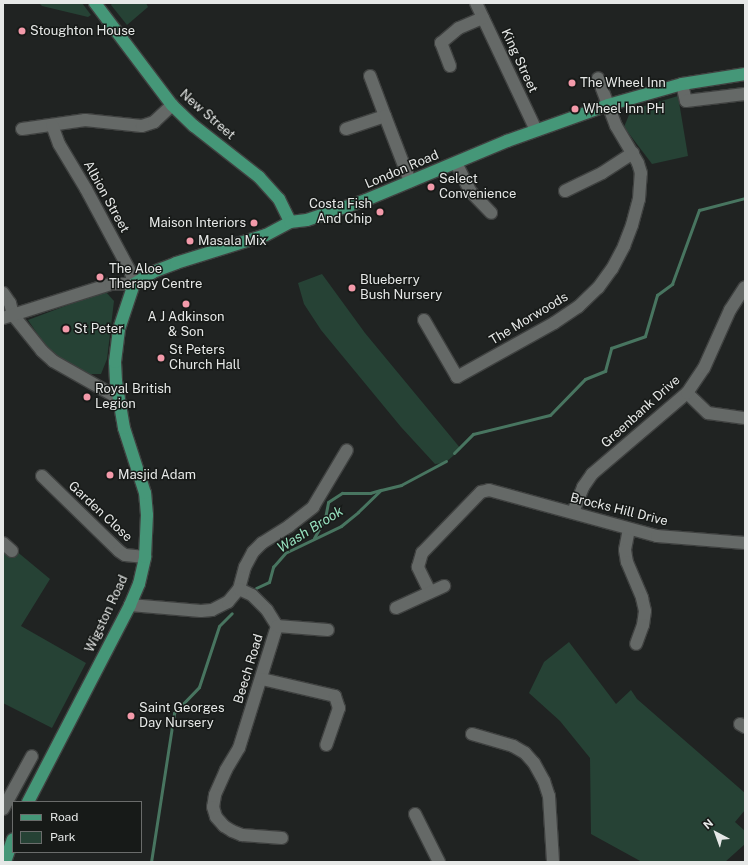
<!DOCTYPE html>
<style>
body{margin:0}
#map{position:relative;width:748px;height:865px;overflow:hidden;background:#202322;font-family:"Public Sans",sans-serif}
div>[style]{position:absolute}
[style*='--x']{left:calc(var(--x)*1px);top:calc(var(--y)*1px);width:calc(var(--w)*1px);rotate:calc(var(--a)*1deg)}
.green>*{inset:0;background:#264235}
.stream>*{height:3px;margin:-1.5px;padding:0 1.5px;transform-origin:1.5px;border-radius:1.5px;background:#487560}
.roads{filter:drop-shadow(1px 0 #3f4140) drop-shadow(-1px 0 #3f4140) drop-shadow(0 1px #3f4140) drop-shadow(0 -1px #3f4140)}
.minor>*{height:12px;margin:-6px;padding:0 6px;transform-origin:6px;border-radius:6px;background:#656967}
.major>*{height:12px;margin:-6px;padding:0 6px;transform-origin:6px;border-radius:6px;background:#459778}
.dots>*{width:11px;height:11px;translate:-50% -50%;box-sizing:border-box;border:2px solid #171a18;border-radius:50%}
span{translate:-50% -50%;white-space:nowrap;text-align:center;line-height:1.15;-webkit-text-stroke:3px #171a18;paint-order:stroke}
.poi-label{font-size:13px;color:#e6e8e7}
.left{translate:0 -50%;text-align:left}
.right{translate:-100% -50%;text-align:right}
.street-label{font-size:13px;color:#e6e8e7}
.water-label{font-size:14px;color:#97e2bf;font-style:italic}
.frame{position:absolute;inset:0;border:4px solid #e6e8e7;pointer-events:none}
.legend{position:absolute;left:12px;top:801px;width:130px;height:52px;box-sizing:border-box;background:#171a18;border:1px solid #6a6c6b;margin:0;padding:5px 7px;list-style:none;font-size:12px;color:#e6e8e7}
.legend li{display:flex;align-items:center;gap:8px;height:20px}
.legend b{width:20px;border:1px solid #6a6c6b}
.north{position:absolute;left:696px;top:813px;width:40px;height:40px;-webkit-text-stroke:3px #171a18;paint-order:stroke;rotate:319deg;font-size:11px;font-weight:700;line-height:16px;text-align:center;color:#e6e8e7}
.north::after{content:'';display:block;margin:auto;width:14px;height:18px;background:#e6e8e7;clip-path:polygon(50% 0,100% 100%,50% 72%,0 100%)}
</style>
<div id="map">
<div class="green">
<div style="clip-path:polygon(82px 3px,91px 15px,88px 17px,42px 6px,40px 4px)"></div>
<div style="clip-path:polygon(112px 3px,146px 3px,148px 7px,127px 25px,111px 5px)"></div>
<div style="clip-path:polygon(678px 96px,688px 156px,652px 164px,624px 127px,631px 110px)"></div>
<div style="clip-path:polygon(322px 274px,365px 333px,461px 449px,445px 463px,435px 464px,401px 427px,321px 330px,304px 304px,298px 283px)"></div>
<div style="clip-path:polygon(105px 291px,114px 301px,107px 359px,101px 374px,84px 374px,51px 354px,28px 320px)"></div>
<div style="clip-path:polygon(15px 550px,50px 579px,21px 626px,86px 663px,52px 728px,3px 703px,3px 551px,9px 556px)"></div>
<div style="clip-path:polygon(569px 642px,616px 704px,631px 690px,637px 699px,745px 793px,745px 810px,735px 822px,745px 831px,745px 844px,725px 862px,642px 862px,591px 834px,590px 758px,560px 721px,529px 693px,544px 662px)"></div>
</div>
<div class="stream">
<div style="--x:454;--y:453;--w:27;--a:-45"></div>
<div style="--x:473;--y:434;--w:79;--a:-13.9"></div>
<div style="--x:550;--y:415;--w:50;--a:-45.8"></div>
<div style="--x:585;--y:379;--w:22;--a:-22"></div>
<div style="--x:605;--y:371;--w:24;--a:-75"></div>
<div style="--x:611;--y:348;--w:36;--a:-19"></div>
<div style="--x:645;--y:336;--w:43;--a:-73.7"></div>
<div style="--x:657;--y:295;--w:19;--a:-36"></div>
<div style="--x:672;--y:284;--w:79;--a:-70"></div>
<div style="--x:699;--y:210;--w:48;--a:-14.6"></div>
<div style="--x:314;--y:538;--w:23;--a:-61"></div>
<div style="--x:325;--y:518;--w:16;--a:-79"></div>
<div style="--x:328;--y:502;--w:17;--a:-33"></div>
<div style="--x:342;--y:493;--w:28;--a:0"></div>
<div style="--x:370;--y:493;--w:10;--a:-17"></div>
<div style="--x:256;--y:588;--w:14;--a:-25"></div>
<div style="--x:269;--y:582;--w:16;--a:-75"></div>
<div style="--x:273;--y:567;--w:18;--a:-49"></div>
<div style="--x:285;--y:553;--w:62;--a:-25.7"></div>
<div style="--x:341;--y:526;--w:22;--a:-39"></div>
<div style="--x:358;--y:512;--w:32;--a:-44"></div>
<div style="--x:381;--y:490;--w:21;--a:-14"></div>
<div style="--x:401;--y:485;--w:51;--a:-28.1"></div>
<div style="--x:151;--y:862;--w:151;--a:-81.2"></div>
<div style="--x:174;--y:713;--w:36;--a:-46"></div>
<div style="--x:199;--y:687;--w:64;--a:-71.8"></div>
<div style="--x:219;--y:626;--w:18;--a:-45"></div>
</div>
<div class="roads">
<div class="minor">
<div style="--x:476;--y:3;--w:140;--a:64.7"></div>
<div style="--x:450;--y:66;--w:25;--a:-111"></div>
<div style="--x:441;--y:43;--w:23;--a:-40"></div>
<div style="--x:459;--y:28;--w:26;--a:-23"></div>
<div style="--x:370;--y:76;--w:43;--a:69.4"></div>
<div style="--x:682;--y:84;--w:17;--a:77"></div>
<div style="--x:686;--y:101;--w:59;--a:-6.8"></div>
<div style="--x:22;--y:129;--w:64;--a:-8.1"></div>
<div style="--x:85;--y:120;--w:57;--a:6"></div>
<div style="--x:142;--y:126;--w:13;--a:-18"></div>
<div style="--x:154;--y:122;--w:25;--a:-43"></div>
<div style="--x:346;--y:129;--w:41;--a:-18.4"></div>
<div style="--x:385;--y:116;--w:70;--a:69"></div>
<div style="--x:456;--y:163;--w:33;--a:63"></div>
<div style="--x:471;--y:192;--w:29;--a:46"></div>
<div style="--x:565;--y:191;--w:41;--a:-25.9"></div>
<div style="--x:602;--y:173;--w:37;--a:-33"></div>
<div style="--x:3;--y:293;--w:12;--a:55"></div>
<div style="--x:10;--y:303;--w:12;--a:76"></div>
<div style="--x:13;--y:315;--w:46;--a:51.1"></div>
<div style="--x:42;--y:351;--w:15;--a:42"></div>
<div style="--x:53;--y:361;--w:75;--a:29.6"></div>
<div style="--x:3;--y:318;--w:113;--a:-17.5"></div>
<div style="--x:111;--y:284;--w:23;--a:0"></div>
<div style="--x:134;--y:284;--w:11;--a:-105"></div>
<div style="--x:131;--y:273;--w:95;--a:-118.2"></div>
<div style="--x:86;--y:189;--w:52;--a:-121"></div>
<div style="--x:59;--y:144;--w:20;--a:-110"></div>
<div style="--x:424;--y:320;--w:66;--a:59.9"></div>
<div style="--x:457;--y:377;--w:111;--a:-29.1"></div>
<div style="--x:554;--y:323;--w:29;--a:-34"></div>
<div style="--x:578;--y:307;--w:28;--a:-44"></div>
<div style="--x:598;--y:288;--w:24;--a:-54"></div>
<div style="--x:612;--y:269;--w:26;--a:-62"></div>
<div style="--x:624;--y:246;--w:22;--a:-69"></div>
<div style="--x:632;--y:225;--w:27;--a:-75"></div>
<div style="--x:639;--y:199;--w:26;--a:-86"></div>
<div style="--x:641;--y:173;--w:10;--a:-107"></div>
<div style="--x:638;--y:163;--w:43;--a:-120.7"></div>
<div style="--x:616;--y:126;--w:51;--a:-110.6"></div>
<div style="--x:687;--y:393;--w:29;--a:44"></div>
<div style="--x:708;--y:413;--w:37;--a:8"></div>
<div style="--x:42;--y:476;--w:107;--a:44.2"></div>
<div style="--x:119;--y:551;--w:7;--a:34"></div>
<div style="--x:125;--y:555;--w:20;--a:6"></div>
<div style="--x:573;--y:512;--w:27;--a:-68"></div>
<div style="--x:583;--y:487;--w:16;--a:-55"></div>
<div style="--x:592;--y:474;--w:125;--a:-40.5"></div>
<div style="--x:687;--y:393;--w:30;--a:-56"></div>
<div style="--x:704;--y:368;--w:64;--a:-65.9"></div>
<div style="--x:730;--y:310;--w:27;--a:-57"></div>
<div style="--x:629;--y:529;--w:21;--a:101"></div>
<div style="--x:625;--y:550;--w:12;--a:81"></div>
<div style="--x:627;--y:562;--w:39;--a:67"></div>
<div style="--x:642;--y:598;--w:13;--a:77"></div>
<div style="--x:645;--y:611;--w:14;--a:98"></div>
<div style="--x:643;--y:625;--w:20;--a:110"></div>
<div style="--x:3;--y:543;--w:12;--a:42"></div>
<div style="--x:239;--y:589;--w:23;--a:-75"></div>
<div style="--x:245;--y:567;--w:17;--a:-62"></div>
<div style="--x:253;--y:552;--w:13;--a:-45"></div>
<div style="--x:262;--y:543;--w:32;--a:-32"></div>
<div style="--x:289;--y:526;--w:31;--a:-38"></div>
<div style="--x:313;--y:507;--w:66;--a:-59.2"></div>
<div style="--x:430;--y:592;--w:28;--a:-116"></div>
<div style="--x:418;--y:567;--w:15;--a:-74"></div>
<div style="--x:422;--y:553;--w:85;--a:-46"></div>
<div style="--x:481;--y:492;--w:8;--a:-14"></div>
<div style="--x:489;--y:490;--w:174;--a:15.3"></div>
<div style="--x:657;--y:536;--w:88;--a:4.5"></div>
<div style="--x:130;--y:605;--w:71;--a:4.8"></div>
<div style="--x:201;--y:611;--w:11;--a:-5"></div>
<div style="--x:212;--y:610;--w:18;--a:-27"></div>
<div style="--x:228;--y:602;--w:17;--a:-50"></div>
<div style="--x:239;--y:589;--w:14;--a:25"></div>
<div style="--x:252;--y:595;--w:21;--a:45"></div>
<div style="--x:267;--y:610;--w:19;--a:58"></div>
<div style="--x:277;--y:626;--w:128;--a:107.3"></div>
<div style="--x:239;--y:748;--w:26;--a:121"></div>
<div style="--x:226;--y:770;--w:27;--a:114"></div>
<div style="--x:215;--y:795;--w:12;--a:99"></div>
<div style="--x:213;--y:807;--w:10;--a:73"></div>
<div style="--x:216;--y:817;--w:12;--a:48"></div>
<div style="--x:224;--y:826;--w:9;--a:32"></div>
<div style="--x:232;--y:831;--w:11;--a:22"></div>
<div style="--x:242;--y:835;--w:40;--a:4.3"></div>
<div style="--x:396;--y:608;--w:53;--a:-24.6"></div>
<div style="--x:277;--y:626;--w:51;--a:4.5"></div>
<div style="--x:262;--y:679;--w:75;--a:13.1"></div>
<div style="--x:335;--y:696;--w:13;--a:72"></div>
<div style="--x:339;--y:708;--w:39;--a:109"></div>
<div style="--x:740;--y:724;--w:6;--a:31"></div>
<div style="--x:472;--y:734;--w:43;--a:16.3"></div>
<div style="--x:513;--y:746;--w:14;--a:30"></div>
<div style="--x:525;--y:753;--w:13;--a:48"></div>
<div style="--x:534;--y:763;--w:21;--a:61"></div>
<div style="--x:544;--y:781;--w:16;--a:72"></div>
<div style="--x:549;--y:796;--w:66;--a:86.5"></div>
<div style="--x:3;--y:809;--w:60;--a:-61.3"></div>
<div style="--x:415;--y:814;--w:54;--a:63.4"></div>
</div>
<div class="major">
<div style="--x:95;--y:3;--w:128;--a:53"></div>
<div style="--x:172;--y:105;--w:30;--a:44"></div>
<div style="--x:194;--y:126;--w:83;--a:38.1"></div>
<div style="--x:259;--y:177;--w:30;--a:48"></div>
<div style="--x:279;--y:199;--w:25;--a:64"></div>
<div style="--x:28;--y:802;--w:222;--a:-62.6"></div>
<div style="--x:130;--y:605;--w:23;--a:-67"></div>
<div style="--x:139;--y:584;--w:28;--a:-77"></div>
<div style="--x:145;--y:557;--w:42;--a:-87.3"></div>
<div style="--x:147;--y:515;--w:22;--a:-95"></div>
<div style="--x:145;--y:493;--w:68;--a:-107.9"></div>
<div style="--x:124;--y:428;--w:48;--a:-99.7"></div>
<div style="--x:116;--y:381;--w:19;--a:-93"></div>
<div style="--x:115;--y:362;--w:33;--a:-83"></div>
<div style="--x:119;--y:329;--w:47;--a:-71.6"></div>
<div style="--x:134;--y:284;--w:22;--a:-32"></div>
<div style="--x:153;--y:272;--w:25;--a:-21"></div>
<div style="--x:176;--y:263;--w:94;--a:-17.3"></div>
<div style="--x:266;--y:235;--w:27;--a:-28"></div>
<div style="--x:290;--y:222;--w:17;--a:-7"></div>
<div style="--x:307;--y:220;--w:62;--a:-18.7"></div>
<div style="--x:366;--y:200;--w:153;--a:-22.7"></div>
<div style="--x:507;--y:141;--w:107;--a:-19.6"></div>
<div style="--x:608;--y:105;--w:77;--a:-15.8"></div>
<div style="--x:682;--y:84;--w:64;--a:-9"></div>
<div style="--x:5;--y:862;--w:24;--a:-71"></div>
</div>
</div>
<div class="dots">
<div style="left:22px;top:31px;background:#f39aaa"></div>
<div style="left:572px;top:83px;background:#f39aaa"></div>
<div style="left:575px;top:109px;background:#f39aaa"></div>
<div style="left:431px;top:187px;background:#f39aaa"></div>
<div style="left:380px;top:212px;background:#f39aaa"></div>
<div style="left:254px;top:223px;background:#f39aaa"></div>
<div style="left:190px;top:241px;background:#f39aaa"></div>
<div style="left:100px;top:277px;background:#f39aaa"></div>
<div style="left:352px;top:288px;background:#f39aaa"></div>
<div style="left:186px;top:304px;background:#f39aaa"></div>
<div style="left:66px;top:329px;background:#f39aaa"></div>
<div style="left:161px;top:358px;background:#f39aaa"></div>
<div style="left:87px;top:397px;background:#f39aaa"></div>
<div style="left:110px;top:475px;background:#f39aaa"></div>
<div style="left:131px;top:716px;background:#f39aaa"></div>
</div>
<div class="poi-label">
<span class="left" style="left:30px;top:31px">Stoughton House</span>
<span class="left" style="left:580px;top:83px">The Wheel Inn</span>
<span class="left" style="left:583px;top:109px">Wheel Inn PH</span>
<span class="left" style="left:439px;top:187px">Select<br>Convenience</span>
<span class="right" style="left:372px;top:212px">Costa Fish<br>And Chip</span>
<span class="right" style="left:246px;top:223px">Maison Interiors</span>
<span class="left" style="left:198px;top:241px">Masala Mix</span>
<span class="left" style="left:109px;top:277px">The Aloe<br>Therapy Centre</span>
<span class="left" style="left:360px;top:288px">Blueberry<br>Bush Nursery</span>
<span style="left:186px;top:325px">A J Adkinson<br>&amp; Son</span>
<span class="left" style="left:74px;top:329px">St Peter</span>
<span class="left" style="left:169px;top:358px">St Peters<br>Church Hall</span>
<span class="left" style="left:95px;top:397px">Royal British<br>Legion</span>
<span class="left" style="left:118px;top:475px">Masjid Adam</span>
<span class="left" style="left:139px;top:716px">Saint Georges<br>Day Nursery</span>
</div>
<div class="street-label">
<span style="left:519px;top:61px;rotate:65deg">King Street</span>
<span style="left:207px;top:115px;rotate:41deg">New Street</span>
<span style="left:402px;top:170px;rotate:-23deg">London Road</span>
<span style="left:106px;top:197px;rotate:61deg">Albion Street</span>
<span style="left:529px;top:319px;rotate:-31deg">The Morwoods</span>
<span style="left:641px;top:412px;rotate:-42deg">Greenbank Drive</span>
<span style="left:619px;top:510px;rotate:14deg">Brocks Hill Drive</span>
<span style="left:100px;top:512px;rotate:43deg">Garden Close</span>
<span style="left:107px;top:614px;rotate:-65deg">Wigston Road</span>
<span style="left:249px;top:669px;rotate:-73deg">Beech Road</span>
</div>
<div class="water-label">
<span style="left:310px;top:529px;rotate:-32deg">Wash Brook</span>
</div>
<div class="frame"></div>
<ul class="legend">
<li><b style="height:5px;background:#459778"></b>Road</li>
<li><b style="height:11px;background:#264235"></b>Park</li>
</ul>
<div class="north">N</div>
</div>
